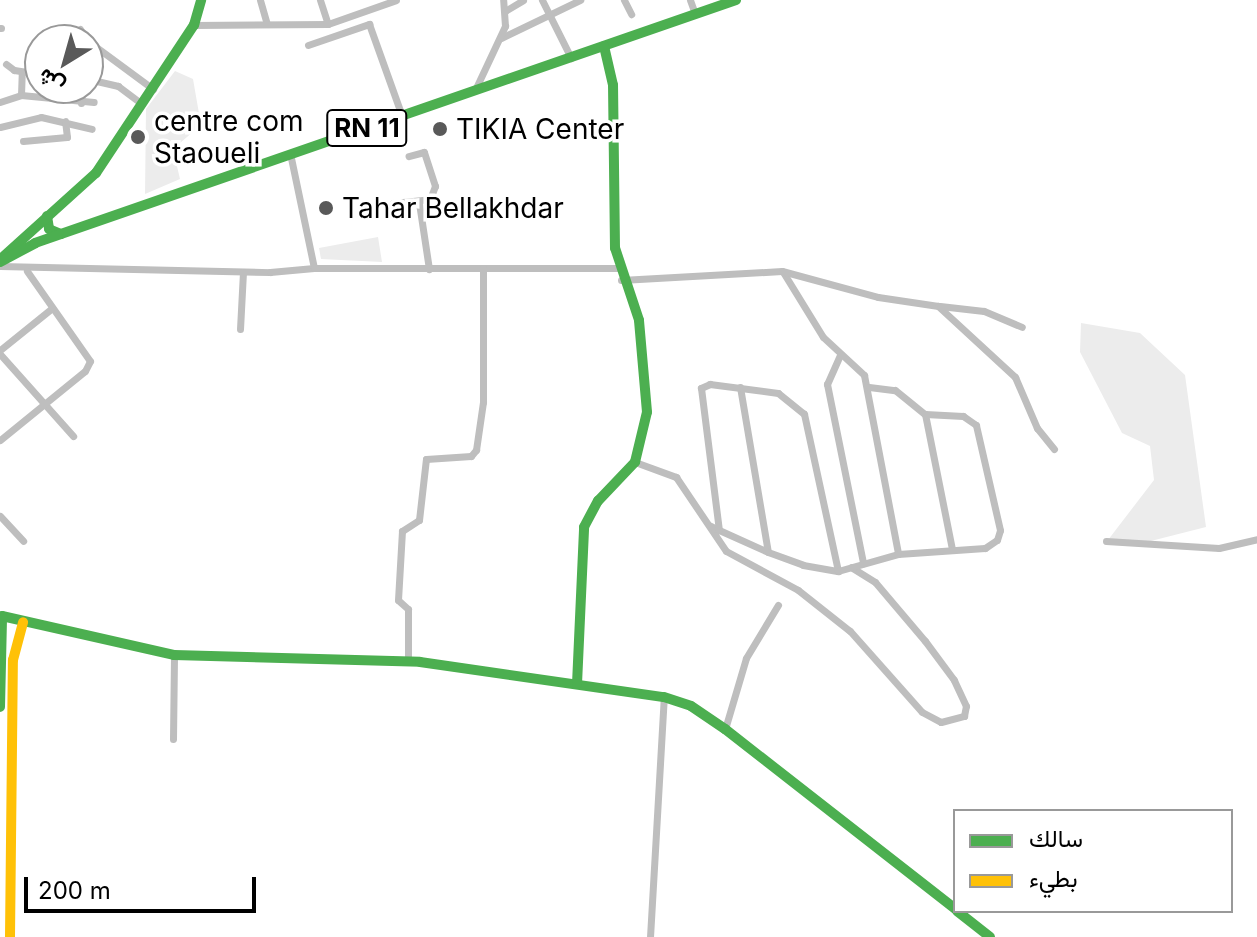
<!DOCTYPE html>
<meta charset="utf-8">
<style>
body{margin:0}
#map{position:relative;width:1257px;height:937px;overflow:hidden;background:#fff;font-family:Inter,Vazirmatn,sans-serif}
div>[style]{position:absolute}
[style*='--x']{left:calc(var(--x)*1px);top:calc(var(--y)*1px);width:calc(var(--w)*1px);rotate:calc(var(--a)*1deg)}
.green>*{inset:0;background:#ececec}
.street>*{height:7px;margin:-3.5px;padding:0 3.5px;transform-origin:3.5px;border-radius:3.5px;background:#bebebe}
.fast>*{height:10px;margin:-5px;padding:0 5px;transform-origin:5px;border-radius:5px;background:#4caf50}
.slow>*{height:10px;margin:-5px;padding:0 5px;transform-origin:5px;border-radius:5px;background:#ffc107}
.dots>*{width:22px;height:22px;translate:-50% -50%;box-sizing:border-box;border:4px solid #fff;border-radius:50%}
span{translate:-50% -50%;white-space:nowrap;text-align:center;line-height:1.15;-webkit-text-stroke:7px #fff;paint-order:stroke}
.shield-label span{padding:2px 6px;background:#fff;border:2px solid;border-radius:6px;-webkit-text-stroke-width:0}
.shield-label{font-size:26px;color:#000;font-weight:700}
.poi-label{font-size:28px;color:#000}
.left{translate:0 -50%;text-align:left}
.legend{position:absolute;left:953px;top:809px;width:280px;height:104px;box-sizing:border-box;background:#fff;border:2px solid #999;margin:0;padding:10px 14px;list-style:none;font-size:24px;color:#000}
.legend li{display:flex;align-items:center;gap:16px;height:40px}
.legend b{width:40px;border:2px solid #999}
.north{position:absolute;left:24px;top:24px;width:80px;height:80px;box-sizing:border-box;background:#fff;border:2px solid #999;border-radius:50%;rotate:217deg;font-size:22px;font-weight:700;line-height:32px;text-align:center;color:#000}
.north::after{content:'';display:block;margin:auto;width:28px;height:36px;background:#595959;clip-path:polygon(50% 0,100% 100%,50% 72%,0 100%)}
.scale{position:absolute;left:24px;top:877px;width:232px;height:36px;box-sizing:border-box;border:4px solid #000;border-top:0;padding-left:10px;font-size:24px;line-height:28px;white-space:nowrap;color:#000;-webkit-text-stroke:6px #fff;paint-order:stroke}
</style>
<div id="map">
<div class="green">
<div style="clip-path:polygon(175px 71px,193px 79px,201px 125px,173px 149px,180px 179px,145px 194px,146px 109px)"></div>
<div style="clip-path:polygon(378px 237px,382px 262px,321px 259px,319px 248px)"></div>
<div style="clip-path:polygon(1081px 323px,1140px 333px,1185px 375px,1206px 527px,1143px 543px,1108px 540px,1154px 480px,1150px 446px,1122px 433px,1080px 352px)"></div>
</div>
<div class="street">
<div style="--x:260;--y:0;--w:25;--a:74"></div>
<div style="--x:320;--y:0;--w:25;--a:72"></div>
<div style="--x:542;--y:0;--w:65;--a:63.4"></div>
<div style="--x:624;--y:0;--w:16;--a:63"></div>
<div style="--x:690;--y:0;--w:15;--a:70"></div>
<div style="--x:505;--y:11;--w:21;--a:-31"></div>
<div style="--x:194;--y:25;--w:134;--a:-0.4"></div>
<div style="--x:328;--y:24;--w:72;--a:-19.4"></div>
<div style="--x:0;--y:28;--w:1;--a:0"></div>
<div style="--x:80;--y:29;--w:13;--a:58"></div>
<div style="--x:501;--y:38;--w:88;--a:-25.7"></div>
<div style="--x:88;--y:41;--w:81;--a:36.4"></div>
<div style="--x:308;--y:45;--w:65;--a:-19"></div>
<div style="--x:369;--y:24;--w:98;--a:70.3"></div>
<div style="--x:6;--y:64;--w:10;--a:37"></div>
<div style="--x:14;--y:70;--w:26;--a:9"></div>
<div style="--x:88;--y:79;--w:31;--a:13"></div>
<div style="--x:118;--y:86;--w:30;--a:37"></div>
<div style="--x:475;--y:90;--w:71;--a:-64.9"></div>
<div style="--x:505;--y:26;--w:26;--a:-94"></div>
<div style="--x:21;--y:95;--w:23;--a:-88"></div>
<div style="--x:0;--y:102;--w:22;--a:-18"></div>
<div style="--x:21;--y:95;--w:73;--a:5.5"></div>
<div style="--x:81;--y:103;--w:15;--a:-86"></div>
<div style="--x:0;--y:127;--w:42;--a:-13.7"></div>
<div style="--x:41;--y:117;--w:52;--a:13.2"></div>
<div style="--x:23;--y:141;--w:44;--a:-5.2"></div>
<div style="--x:67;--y:137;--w:16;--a:-97"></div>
<div style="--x:393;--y:203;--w:37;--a:-6"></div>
<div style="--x:430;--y:199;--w:14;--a:-69"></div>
<div style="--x:435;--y:186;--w:36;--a:-108"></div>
<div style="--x:424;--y:152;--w:16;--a:165"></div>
<div style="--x:419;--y:203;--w:67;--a:81.4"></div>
<div style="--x:0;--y:266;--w:270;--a:1.3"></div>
<div style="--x:270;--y:272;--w:44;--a:-5.2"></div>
<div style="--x:314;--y:268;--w:117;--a:-101.8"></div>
<div style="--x:314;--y:268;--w:305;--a:0"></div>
<div style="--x:783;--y:272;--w:76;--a:58.4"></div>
<div style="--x:823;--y:337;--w:56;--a:42.8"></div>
<div style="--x:864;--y:375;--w:182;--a:79.2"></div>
<div style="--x:621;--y:280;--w:161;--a:-3.2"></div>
<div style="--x:782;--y:271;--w:99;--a:15.2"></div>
<div style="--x:878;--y:297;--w:61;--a:8.5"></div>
<div style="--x:938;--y:306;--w:105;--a:42.7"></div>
<div style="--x:1015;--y:377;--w:56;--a:66.7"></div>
<div style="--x:1037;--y:428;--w:27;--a:51"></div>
<div style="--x:940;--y:306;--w:44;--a:6.5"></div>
<div style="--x:984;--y:311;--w:41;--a:22.8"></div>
<div style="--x:240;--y:329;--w:57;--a:-87"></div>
<div style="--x:0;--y:350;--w:67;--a:-38.9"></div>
<div style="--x:0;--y:354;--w:110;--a:48.3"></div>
<div style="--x:840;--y:355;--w:32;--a:114"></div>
<div style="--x:827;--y:384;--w:183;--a:78.6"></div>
<div style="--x:740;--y:387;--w:167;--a:80.4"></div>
<div style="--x:869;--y:387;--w:26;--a:7"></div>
<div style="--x:895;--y:390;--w:38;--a:39"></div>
<div style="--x:925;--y:414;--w:138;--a:78.7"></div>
<div style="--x:0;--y:440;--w:109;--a:-39.1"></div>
<div style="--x:85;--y:371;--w:11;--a:-63"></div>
<div style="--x:90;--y:361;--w:110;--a:-125"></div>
<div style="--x:635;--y:462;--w:44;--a:20.1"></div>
<div style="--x:676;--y:477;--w:89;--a:56"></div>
<div style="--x:726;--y:551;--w:82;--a:28.4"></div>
<div style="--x:798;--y:590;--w:66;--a:38.3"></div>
<div style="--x:850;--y:631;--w:108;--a:48.4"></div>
<div style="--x:922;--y:712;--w:21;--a:28"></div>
<div style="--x:941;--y:722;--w:24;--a:-15"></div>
<div style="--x:964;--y:716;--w:10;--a:-79"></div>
<div style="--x:966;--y:706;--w:29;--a:-115"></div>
<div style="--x:954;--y:680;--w:49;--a:-126.6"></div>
<div style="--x:925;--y:641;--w:77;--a:-130.3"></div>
<div style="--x:875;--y:582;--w:28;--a:-148"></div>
<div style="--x:0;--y:516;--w:34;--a:47"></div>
<div style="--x:711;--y:526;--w:9;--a:27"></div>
<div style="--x:719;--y:530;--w:54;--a:24.2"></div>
<div style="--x:768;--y:552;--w:37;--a:20"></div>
<div style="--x:803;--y:565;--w:36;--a:10"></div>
<div style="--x:838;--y:571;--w:161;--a:-102.2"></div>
<div style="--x:804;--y:414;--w:33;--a:-141"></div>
<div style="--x:778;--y:393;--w:69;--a:-172.5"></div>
<div style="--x:710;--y:384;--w:10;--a:156"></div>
<div style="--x:701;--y:388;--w:143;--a:82.8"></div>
<div style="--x:1106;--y:541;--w:113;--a:3.5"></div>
<div style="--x:1219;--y:548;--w:39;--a:-13"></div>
<div style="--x:838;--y:571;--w:62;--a:-15.8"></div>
<div style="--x:898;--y:554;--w:87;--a:-3.9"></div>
<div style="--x:985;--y:548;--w:14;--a:-34"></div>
<div style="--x:997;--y:540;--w:10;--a:-73"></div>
<div style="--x:1000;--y:530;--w:108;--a:-102.9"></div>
<div style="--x:976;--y:425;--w:16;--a:-145"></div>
<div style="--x:963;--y:416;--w:38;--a:-177"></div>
<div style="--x:408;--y:661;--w:52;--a:-90"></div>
<div style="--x:408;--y:609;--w:13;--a:-138"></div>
<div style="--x:398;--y:600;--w:69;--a:-86.7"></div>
<div style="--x:402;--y:531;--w:20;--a:-33"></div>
<div style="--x:419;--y:520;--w:61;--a:-83.5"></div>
<div style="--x:426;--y:459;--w:45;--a:-3.8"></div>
<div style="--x:471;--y:456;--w:8;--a:-50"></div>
<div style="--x:476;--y:450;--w:49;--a:-81.7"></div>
<div style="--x:483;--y:402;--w:134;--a:-90"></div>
<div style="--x:725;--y:729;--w:74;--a:-73.5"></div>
<div style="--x:746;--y:658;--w:62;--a:-58.9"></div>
<div style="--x:173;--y:739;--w:84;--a:-89.3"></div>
<div style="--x:650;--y:937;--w:240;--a:-86.7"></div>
</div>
<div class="fast">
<div style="--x:47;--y:216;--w:13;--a:81"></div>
<div style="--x:49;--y:229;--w:13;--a:23"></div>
<div style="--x:4;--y:256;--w:124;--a:-42.1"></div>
<div style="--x:96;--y:173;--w:178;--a:-56.5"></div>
<div style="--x:194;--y:25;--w:26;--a:-74"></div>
<div style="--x:0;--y:262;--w:40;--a:-28"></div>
<div style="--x:35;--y:243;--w:742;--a:-19.12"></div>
<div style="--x:2;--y:616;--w:176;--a:12.8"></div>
<div style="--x:174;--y:655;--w:246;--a:1.6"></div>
<div style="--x:420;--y:662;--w:246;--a:8.2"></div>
<div style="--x:664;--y:697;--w:28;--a:18"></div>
<div style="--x:691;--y:706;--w:41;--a:34.1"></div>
<div style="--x:725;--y:729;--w:292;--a:38"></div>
<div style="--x:577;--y:684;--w:157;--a:-87.4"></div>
<div style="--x:584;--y:527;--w:30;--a:-62"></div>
<div style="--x:598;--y:501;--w:54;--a:-46.5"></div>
<div style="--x:635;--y:462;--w:51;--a:-76.5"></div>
<div style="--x:647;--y:412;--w:92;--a:-95"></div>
<div style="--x:639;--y:320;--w:76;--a:-108.4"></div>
<div style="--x:615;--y:248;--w:163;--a:-90.7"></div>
<div style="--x:613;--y:85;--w:40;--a:-103"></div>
<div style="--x:0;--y:707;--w:91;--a:-88.7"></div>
<div style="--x:957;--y:911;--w:42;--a:38.2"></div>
</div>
<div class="slow">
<div style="--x:10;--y:937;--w:277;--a:-89.4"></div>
<div style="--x:13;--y:660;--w:39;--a:-75"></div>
</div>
<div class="dots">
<div style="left:440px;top:129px;background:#595959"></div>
<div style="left:138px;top:137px;background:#595959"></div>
<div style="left:326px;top:208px;background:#595959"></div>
</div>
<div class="shield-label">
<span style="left:367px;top:128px">RN 11</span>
</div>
<div class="poi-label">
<span class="left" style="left:154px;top:137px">centre com<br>Staoueli</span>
<span class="left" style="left:456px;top:129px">TIKIA Center</span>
<span class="left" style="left:342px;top:208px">Tahar Bellakhdar</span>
</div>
<ul class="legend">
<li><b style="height:10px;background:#4caf50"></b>سالك</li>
<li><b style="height:10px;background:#ffc107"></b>بطيء</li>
</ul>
<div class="north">ش</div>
<div class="scale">200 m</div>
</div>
